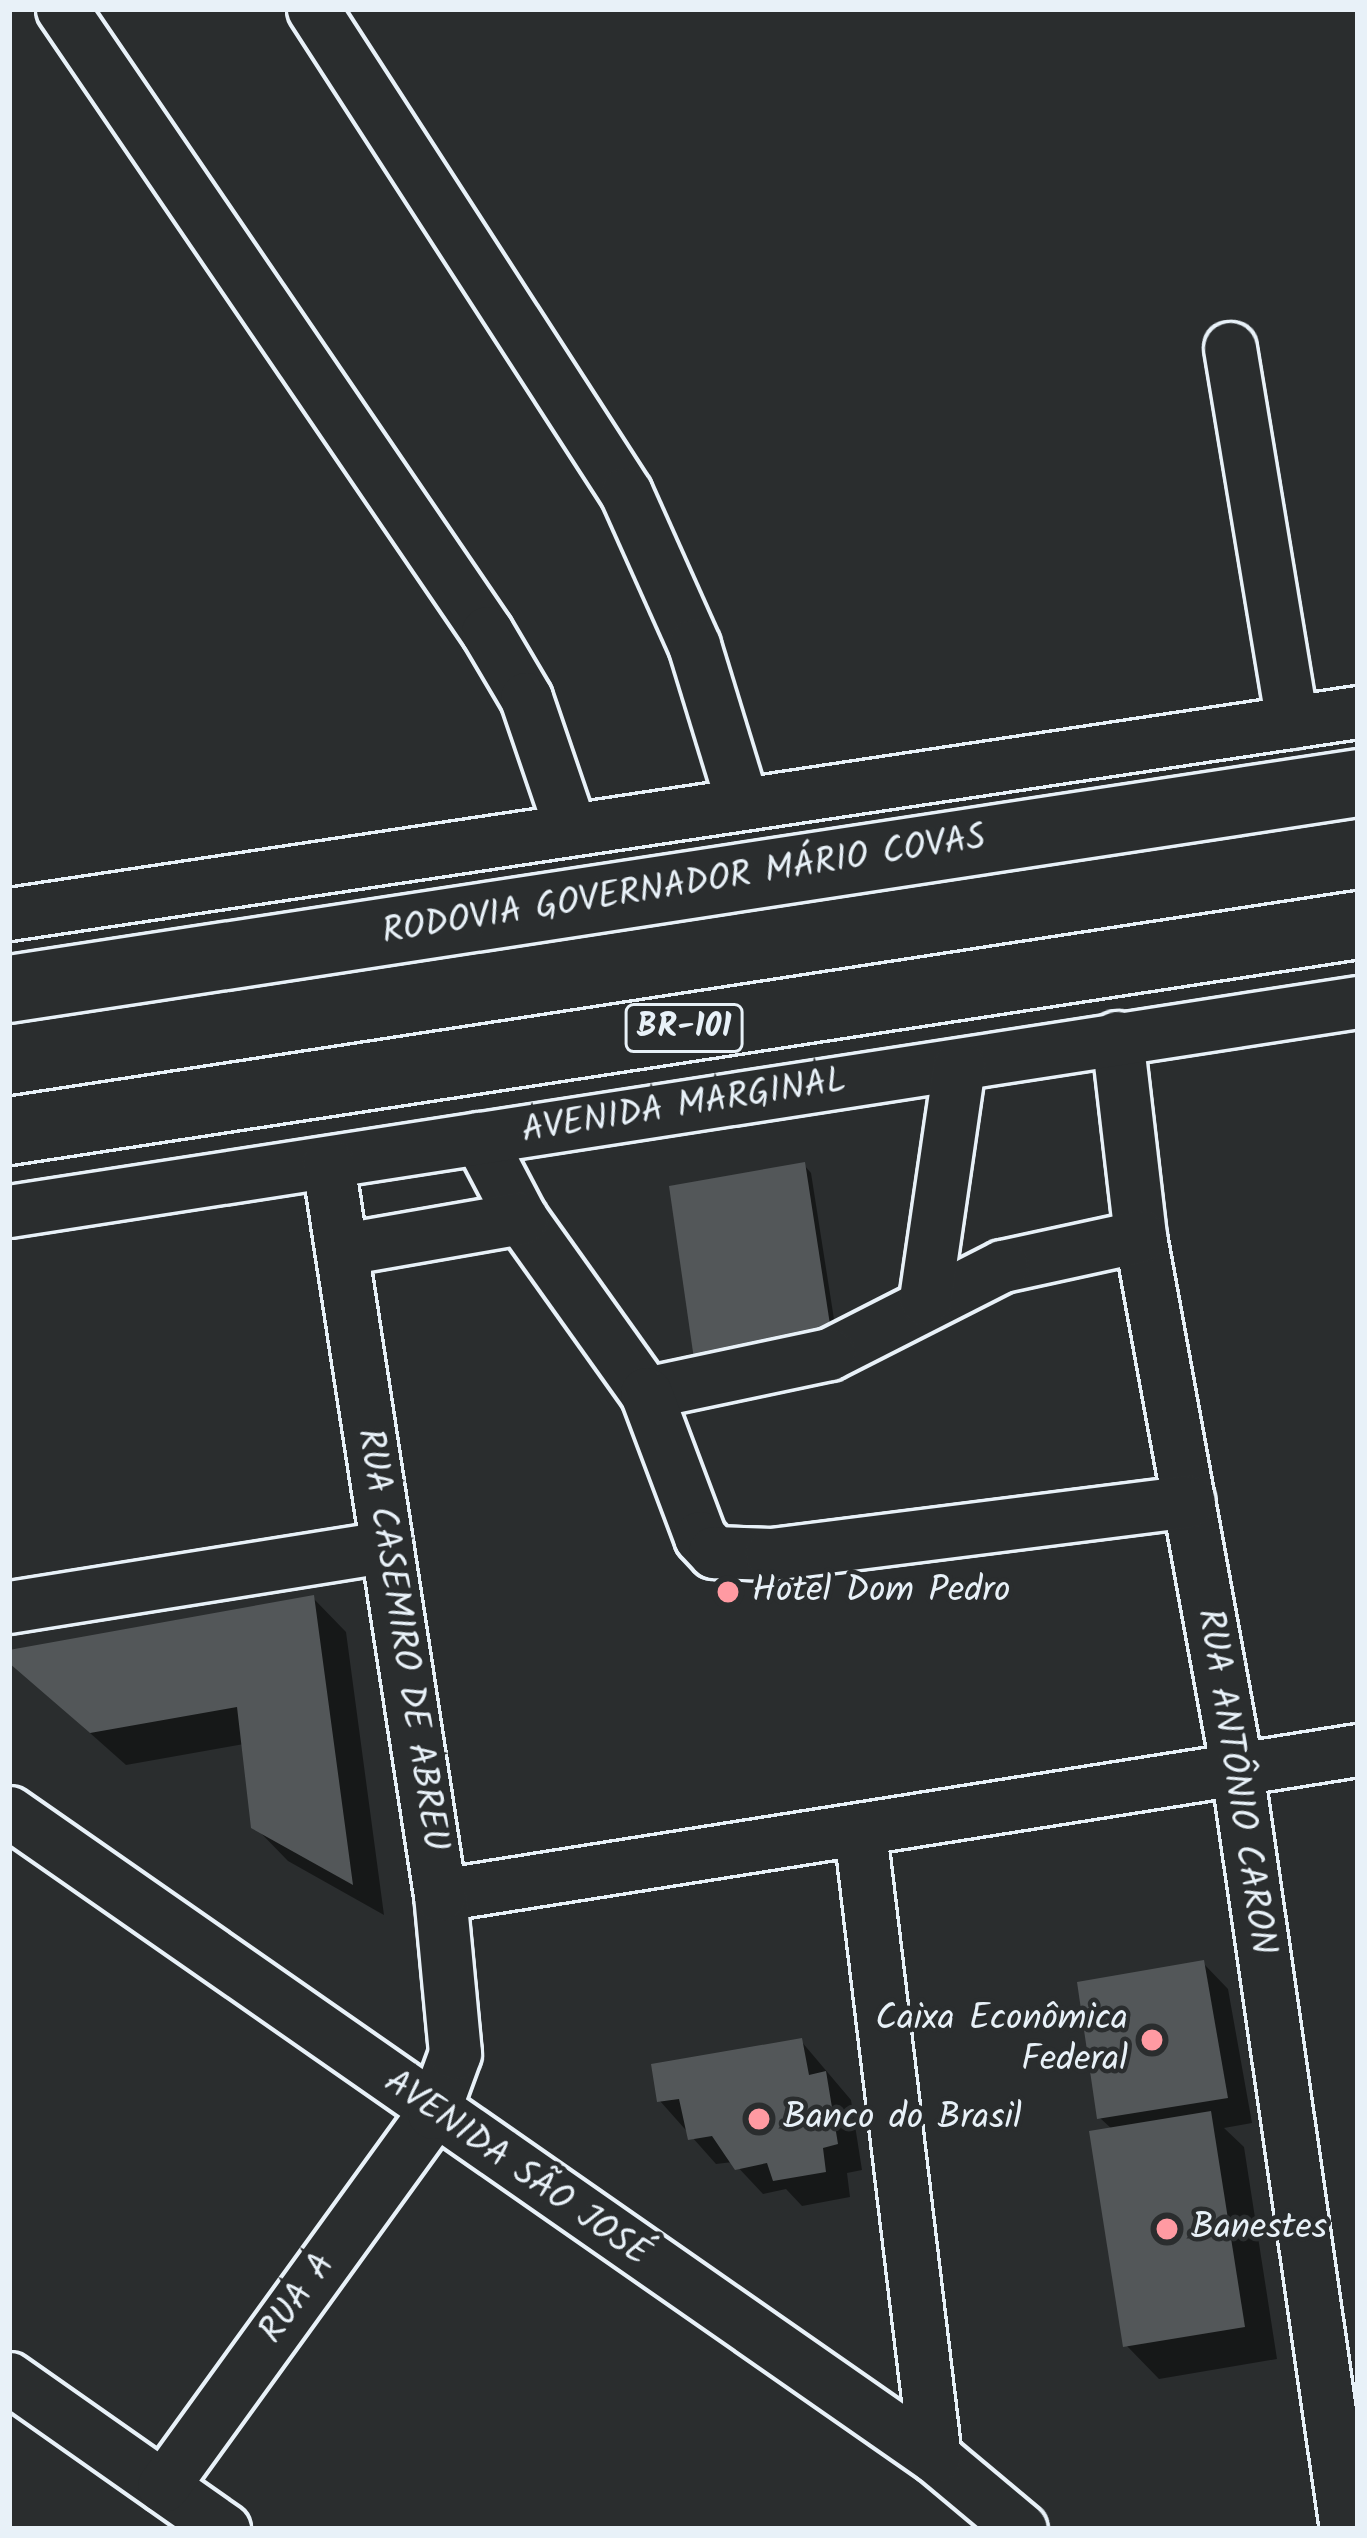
<!DOCTYPE html>
<meta charset="utf-8">
<style>
body{margin:0}
#map{position:relative;width:1367px;height:2538px;overflow:hidden;background:#2a2d2e;font-family:Kalam,sans-serif}
div>[style]{position:absolute}
[style*='--x']{left:calc(var(--x)*1px);top:calc(var(--y)*1px);width:calc(var(--w)*1px);rotate:calc(var(--a)*1deg)}
.shadow>*{inset:0;background:#0007}
.building>*{inset:0;background:#535759}
.roads{filter:drop-shadow(3px 0 #e8f1f8) drop-shadow(-3px 0 #e8f1f8) drop-shadow(0 3px #e8f1f8) drop-shadow(0 -3px #e8f1f8)}
.minor>*{height:51px;margin:-25.5px;padding:0 25.5px;transform-origin:25.5px;border-radius:25.5px;background:#2a2d2e}
.major>*{height:66px;margin:-33px;padding:0 33px;transform-origin:33px;border-radius:33px;background:#2a2d2e}
.dots>*{width:33px;height:33px;translate:-50% -50%;box-sizing:border-box;border:6px solid #2a2d2e;border-radius:50%}
span{translate:-50% -50%;white-space:nowrap;text-align:center;line-height:1.15;-webkit-text-stroke:9px #2a2d2e;paint-order:stroke}
.shield-label span{padding:3px 9px;background:#2a2d2e;border:3px solid;border-radius:9px;-webkit-text-stroke-width:0}
.shield-label{font-size:33px;color:#e8f1f8;font-weight:700}
.street-label{font-size:36px;color:#e8f1f8}
.poi-label{font-size:36px;color:#e8f1f8}
.left{translate:0 -50%;text-align:left}
.right{translate:-100% -50%;text-align:right}
.frame{position:absolute;inset:0;border:12px solid #e8f1f8;pointer-events:none}
</style>
<div id="map">
<div class="shadow">
<div style="clip-path:polygon(804px 1165px,811px 1173px,839px 1351px,673px 1188px)"></div>
<div style="clip-path:polygon(313px 1598px,346px 1632px,384px 1915px,288px 1861px,254px 1826px,244px 1744px,126px 1765px,9px 1661px,9px 1653px)"></div>
<div style="clip-path:polygon(1203px 1963px,1228px 1989px,1252px 2123px,1224px 2128px,1244px 2147px,1277px 2359px,1159px 2379px,1126px 2345px,1113px 2130px,1100px 2118px)"></div>
<div style="clip-path:polygon(801px 2041px,851px 2100px,862px 2170px,847px 2173px,850px 2197px,802px 2206px,786px 2189px,763px 2194px,733px 2162px,716px 2164px,660px 2101px)"></div>
</div>
<div class="building">
<div style="clip-path:polygon(805px 1162px,833px 1344px,695px 1366px,669px 1186px)"></div>
<div style="clip-path:polygon(314px 1595px,353px 1885px,251px 1828px,237px 1707px,90px 1733px,9px 1663px,9px 1650px)"></div>
<div style="clip-path:polygon(1204px 1960px,1228px 2098px,1097px 2119px,1077px 1982px)"></div>
<div style="clip-path:polygon(802px 2038px,809px 2075px,826px 2071px,838px 2144px,823px 2148px,826px 2172px,773px 2181px,767px 2163px,735px 2170px,712px 2136px,688px 2140px,679px 2099px,657px 2102px,651px 2064px)"></div>
<div style="clip-path:polygon(1211px 2111px,1245px 2327px,1123px 2347px,1089px 2131px)"></div>
</div>
<div class="roads">
<div class="minor">
<div style="--x:62;--y:9;--w:754;--a:55.7"></div>
<div style="--x:487;--y:632;--w:77;--a:59.4"></div>
<div style="--x:526;--y:698;--w:139;--a:71.2"></div>
<div style="--x:313;--y:9;--w:576;--a:57.11"></div>
<div style="--x:626;--y:493;--w:167;--a:65.9"></div>
<div style="--x:694;--y:645;--w:164;--a:73"></div>
<div style="--x:1230;--y:348;--w:379;--a:80.6"></div>
<div style="--x:9;--y:914;--w:1364;--a:-8.52"></div>
<div style="--x:1117;--y:1037;--w:200;--a:83.4"></div>
<div style="--x:1140;--y:1236;--w:543;--a:79.7"></div>
<div style="--x:1237;--y:1770;--w:767;--a:81.83"></div>
<div style="--x:479;--y:1138;--w:90;--a:62.3"></div>
<div style="--x:521;--y:1218;--w:215;--a:54.5"></div>
<div style="--x:9;--y:1211;--w:1365;--a:-8.81"></div>
<div style="--x:1140;--y:1236;--w:141;--a:167.7"></div>
<div style="--x:1002;--y:1266;--w:194;--a:153"></div>
<div style="--x:829;--y:1354;--w:187;--a:168"></div>
<div style="--x:646;--y:1393;--w:154;--a:69.4"></div>
<div style="--x:700;--y:1537;--w:21;--a:47"></div>
<div style="--x:714;--y:1552;--w:57;--a:2"></div>
<div style="--x:771;--y:1554;--w:421;--a:-7.2"></div>
<div style="--x:344;--y:1249;--w:180;--a:-9.9"></div>
<div style="--x:925;--y:1299;--w:236;--a:-81.7"></div>
<div style="--x:9;--y:1607;--w:380;--a:-9.1"></div>
<div style="--x:9;--y:1812;--w:1128;--a:34.86"></div>
<div style="--x:935;--y:2457;--w:112;--a:39.9"></div>
<div style="--x:860;--y:1832;--w:629;--a:83.16"></div>
<div style="--x:440;--y:1895;--w:929;--a:-8.98"></div>
<div style="--x:9;--y:2378;--w:263;--a:35.1"></div>
<div style="--x:163;--y:2486;--w:460;--a:-54.1"></div>
<div style="--x:433;--y:2113;--w:64;--a:-69.9"></div>
<div style="--x:455;--y:2053;--w:159;--a:-95.4"></div>
<div style="--x:440;--y:1895;--w:740;--a:-98.71"></div>
</div>
<div class="major">
<div style="--x:9;--y:989;--w:1365;--a:-8.68"></div>
<div style="--x:9;--y:1131;--w:1365;--a:-8.68"></div>
</div>
</div>
<div class="dots">
<div style="left:728px;top:1592px;background:#ff9aa2"></div>
<div style="left:1152px;top:2040px;background:#ff9aa2"></div>
<div style="left:759px;top:2119px;background:#ff9aa2"></div>
<div style="left:1167px;top:2229px;background:#ff9aa2"></div>
</div>
<div class="shield-label">
<span style="left:684px;top:1028px">BR-101</span>
</div>
<div class="street-label">
<span style="left:684px;top:886px;rotate:-9deg">RODOVIA GOVERNADOR MÁRIO COVAS</span>
<span style="left:684px;top:1107px;rotate:-9deg">AVENIDA MARGINAL</span>
<span style="left:401px;top:1640px;rotate:81deg">RUA CASEMIRO DE ABREU</span>
<span style="left:1235px;top:1782px;rotate:81deg">RUA ANTÔNIO CARON</span>
<span style="left:516px;top:2169px;rotate:35deg">AVENIDA SÃO JOSÉ</span>
<span style="left:298px;top:2299px;rotate:-54deg">RUA A</span>
</div>
<div class="poi-label">
<span class="left" style="left:752px;top:1592px">Hotel Dom Pedro</span>
<span class="right" style="left:1128px;top:2040px">Caixa Econômica<br>Federal</span>
<span class="left" style="left:783px;top:2119px">Banco do Brasil</span>
<span class="left" style="left:1191px;top:2229px">Banestes</span>
</div>
<div class="frame"></div>
</div>
